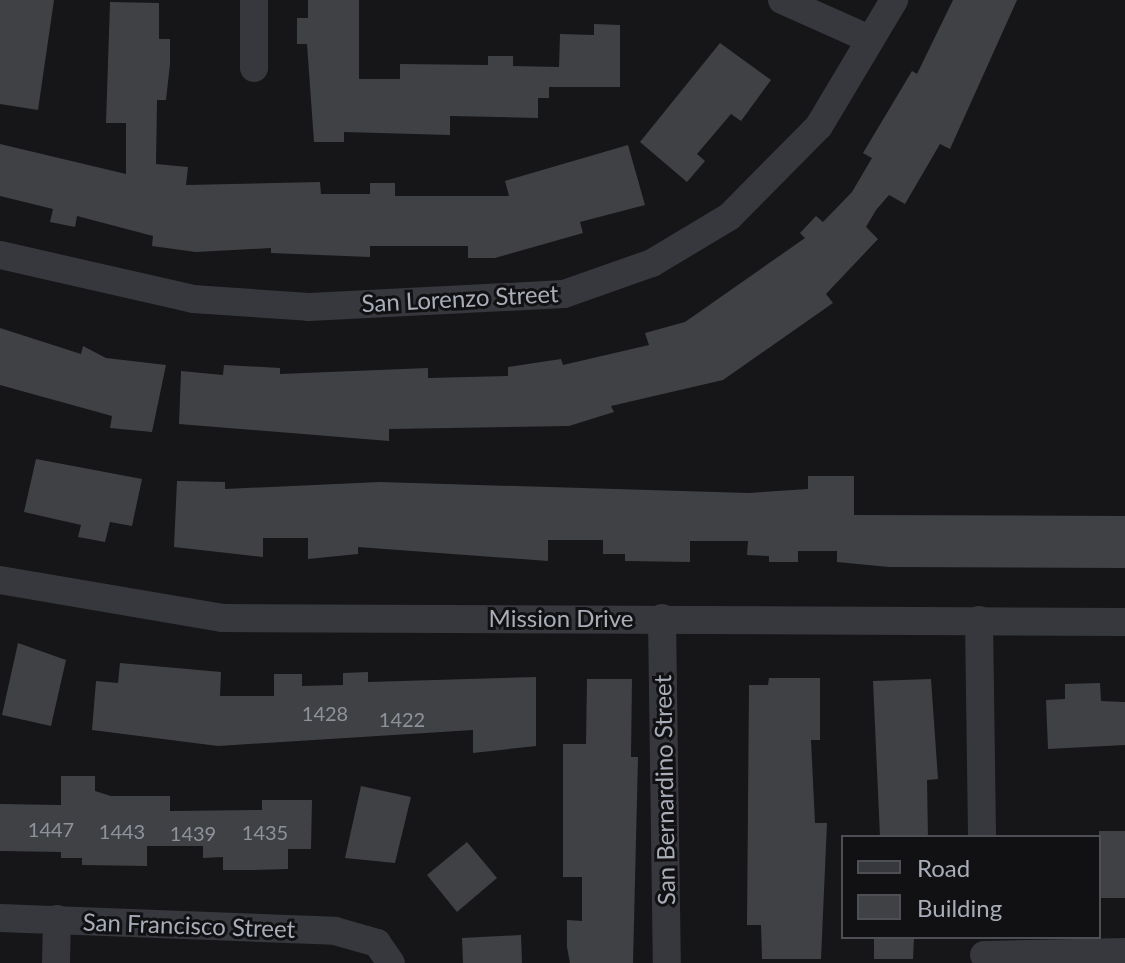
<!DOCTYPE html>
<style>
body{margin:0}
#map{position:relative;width:1125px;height:963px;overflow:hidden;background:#161618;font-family:Lato,sans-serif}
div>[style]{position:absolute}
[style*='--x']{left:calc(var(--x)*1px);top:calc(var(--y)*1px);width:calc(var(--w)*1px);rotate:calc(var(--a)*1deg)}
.building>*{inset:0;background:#404145}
.minor>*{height:28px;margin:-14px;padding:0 14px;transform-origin:14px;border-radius:14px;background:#37383d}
span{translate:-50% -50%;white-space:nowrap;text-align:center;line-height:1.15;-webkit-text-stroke:6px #111113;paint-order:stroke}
.number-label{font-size:20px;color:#8e929b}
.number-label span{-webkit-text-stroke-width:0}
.street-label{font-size:24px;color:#a8adb8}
.legend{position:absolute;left:841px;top:835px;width:260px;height:104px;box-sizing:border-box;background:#111113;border:2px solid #4d4f55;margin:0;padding:10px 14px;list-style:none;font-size:24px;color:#a8adb8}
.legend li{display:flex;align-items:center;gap:16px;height:40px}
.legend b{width:40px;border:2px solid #4d4f55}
</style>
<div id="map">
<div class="building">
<div style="clip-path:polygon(0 0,54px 0,38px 110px,0 104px)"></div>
<div style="clip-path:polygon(308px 0,359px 0,359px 79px,400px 79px,400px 64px,488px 65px,488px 56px,513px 56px,513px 66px,559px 67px,560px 34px,594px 35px,594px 24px,620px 25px,620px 87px,549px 87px,549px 98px,538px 98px,538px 118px,450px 116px,450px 135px,344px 132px,344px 142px,314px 142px,307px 44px,297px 44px,297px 18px,308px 18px)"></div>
<div style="clip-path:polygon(953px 0,1017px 0,950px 149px,940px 144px,905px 204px,889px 195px,876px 210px,866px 227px,878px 239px,826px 294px,833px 303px,723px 380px,611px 406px,614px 412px,569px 426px,389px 429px,389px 441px,179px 424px,181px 371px,223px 375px,224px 365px,280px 368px,280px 374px,428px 368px,428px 378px,508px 376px,508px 367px,561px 359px,563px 365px,649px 345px,645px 333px,685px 322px,805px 238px,800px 233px,816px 216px,823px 222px,852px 192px,872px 158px,863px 153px,912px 71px,917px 74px)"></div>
<div style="clip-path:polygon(110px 2px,159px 3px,159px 39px,170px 39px,170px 64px,166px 100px,157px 100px,156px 164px,188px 167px,186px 185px,320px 182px,321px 194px,370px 194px,370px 183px,395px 183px,395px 196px,509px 196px,505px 181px,628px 145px,645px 205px,580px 222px,583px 233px,495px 258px,468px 258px,468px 246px,370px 246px,370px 257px,271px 253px,271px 248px,196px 252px,152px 246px,153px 236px,77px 216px,75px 227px,50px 222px,53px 209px,0 196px,0 144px,126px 174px,126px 123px,106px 123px)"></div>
<div style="clip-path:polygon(720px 43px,771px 80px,741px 121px,731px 114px,697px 154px,705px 161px,687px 182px,640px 142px)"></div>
<div style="clip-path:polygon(0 328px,81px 354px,83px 346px,106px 358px,166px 365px,152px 432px,110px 428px,112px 416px,0 385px)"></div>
<div style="clip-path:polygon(36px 459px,142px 479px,132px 526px,110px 522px,105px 542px,78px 537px,81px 525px,24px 512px)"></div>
<div style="clip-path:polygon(808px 476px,854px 476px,854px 515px,1125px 516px,1125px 568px,889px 567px,837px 562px,837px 551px,798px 551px,798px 562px,769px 562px,769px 556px,747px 555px,748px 541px,690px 541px,690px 562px,625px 561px,625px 554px,603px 554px,603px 540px,548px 540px,548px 561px,358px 547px,358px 554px,308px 559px,308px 538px,263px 538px,263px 557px,174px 547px,177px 481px,225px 482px,225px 489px,380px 482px,748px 493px,808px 489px)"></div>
<div style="clip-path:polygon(18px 643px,66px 660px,51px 726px,2px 715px)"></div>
<div style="clip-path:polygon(120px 663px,221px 672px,220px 696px,274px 696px,274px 674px,302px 674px,302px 686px,343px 685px,343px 673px,368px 672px,368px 682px,536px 677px,536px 746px,473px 753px,473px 730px,218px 746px,92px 730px,96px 681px,118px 683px)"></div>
<div style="clip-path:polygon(769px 678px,820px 678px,820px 740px,811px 740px,815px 823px,827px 823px,821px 959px,762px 959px,761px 925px,747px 925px,749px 685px,768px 685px)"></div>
<div style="clip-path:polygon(587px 679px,632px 679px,631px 757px,638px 757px,633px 963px,570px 963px,567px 947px,567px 920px,582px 921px,582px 877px,563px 877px,563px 744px,586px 744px)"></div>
<div style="clip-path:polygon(931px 679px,938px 779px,927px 780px,928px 837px,880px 837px,873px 681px)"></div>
<div style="clip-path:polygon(1100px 683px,1101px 701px,1125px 702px,1125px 745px,1048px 749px,1046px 700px,1065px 699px,1065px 684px)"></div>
<div style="clip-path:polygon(61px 776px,95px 776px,95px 791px,111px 796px,170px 796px,170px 811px,262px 810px,262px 800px,312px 800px,311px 849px,288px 849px,288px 869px,252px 870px,223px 870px,223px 857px,203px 858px,203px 846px,147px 846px,147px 866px,82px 865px,82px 858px,61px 858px,61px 852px,0 851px,0 804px,61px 805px)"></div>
<div style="clip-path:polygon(361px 786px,411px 797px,395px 863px,345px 858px)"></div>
<div style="clip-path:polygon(1099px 831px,1125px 831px,1125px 898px,1099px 898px)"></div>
<div style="clip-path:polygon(467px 842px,497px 878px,457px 912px,427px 875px)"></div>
<div style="clip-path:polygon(521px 935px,522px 963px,463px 963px,462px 938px)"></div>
<div style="clip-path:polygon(874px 937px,914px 937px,913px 959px,874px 959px)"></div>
</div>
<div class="minor">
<div style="--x:254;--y:0;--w:68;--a:90"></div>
<div style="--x:782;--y:0;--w:95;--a:24.1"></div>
<div style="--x:0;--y:255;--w:198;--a:12.8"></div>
<div style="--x:193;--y:299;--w:116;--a:3.9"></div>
<div style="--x:309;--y:307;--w:255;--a:-2.9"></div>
<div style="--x:564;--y:294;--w:93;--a:-19.4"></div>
<div style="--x:652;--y:263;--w:90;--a:-30.9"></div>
<div style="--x:729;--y:217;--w:128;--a:-45.3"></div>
<div style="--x:819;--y:126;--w:147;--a:-59.2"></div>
<div style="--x:0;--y:580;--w:225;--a:9.7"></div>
<div style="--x:222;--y:618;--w:903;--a:0.25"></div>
<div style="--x:662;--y:618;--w:345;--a:89.2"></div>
<div style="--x:979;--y:620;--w:217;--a:89.2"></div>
<div style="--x:0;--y:918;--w:335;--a:2.2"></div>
<div style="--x:335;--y:931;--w:44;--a:15.9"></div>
<div style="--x:377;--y:943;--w:24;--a:55"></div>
<div style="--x:984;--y:955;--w:141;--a:-1.2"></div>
<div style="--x:56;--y:963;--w:44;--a:-88.7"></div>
</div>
<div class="number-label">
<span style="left:325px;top:713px">1428</span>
<span style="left:402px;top:719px">1422</span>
<span style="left:51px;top:829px">1447</span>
<span style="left:122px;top:831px">1443</span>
<span style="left:265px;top:832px">1435</span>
<span style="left:193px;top:833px">1439</span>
</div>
<div class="street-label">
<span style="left:460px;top:298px;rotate:-3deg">San Lorenzo Street</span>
<span style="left:561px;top:618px">Mission Drive</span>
<span style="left:664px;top:790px;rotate:-91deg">San Bernardino Street</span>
<span style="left:189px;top:925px;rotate:2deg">San Francisco Street</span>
</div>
<ul class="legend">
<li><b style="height:10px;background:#37383d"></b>Road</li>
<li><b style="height:22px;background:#404145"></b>Building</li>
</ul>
</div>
